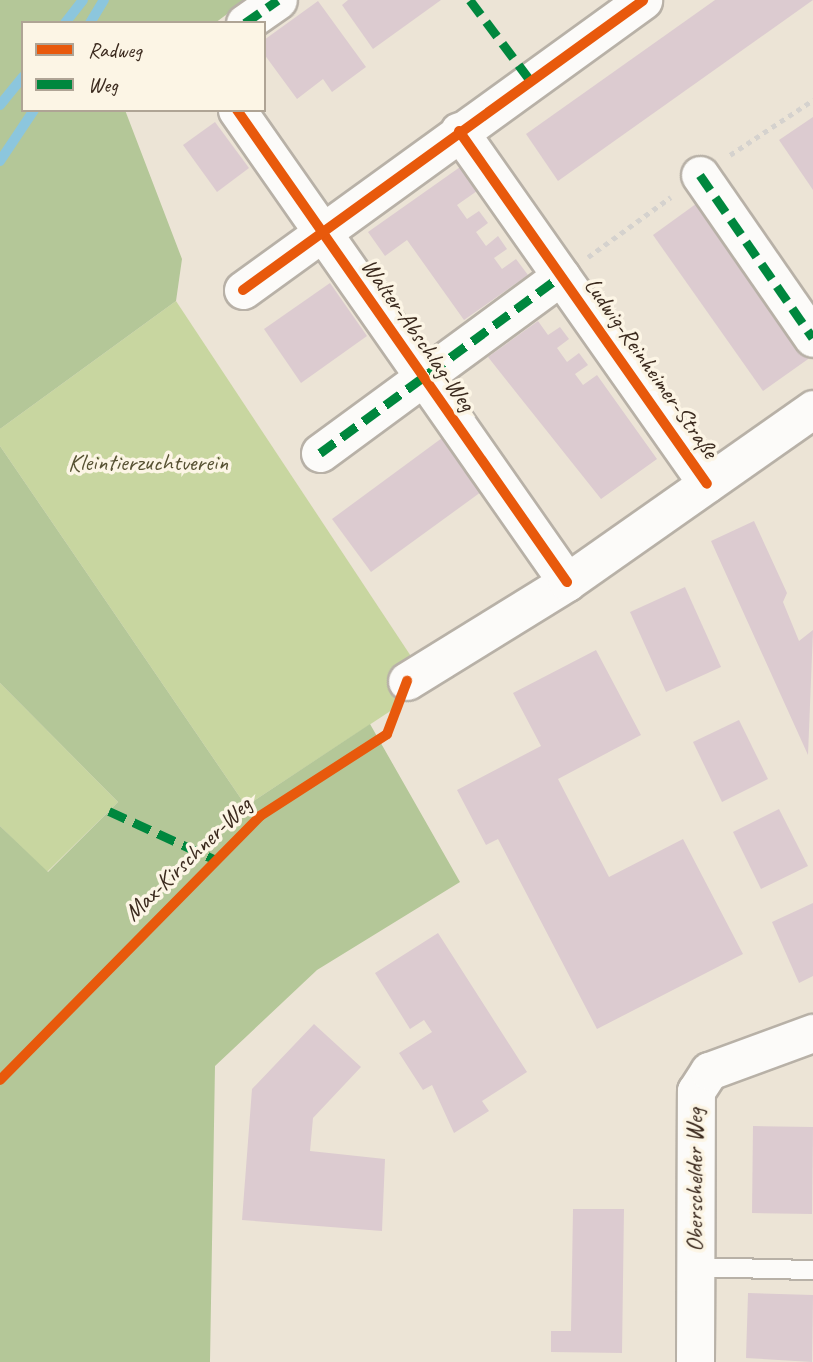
<!DOCTYPE html>
<meta charset="utf-8">
<style>
body{margin:0}
#map{position:relative;width:813px;height:1362px;overflow:hidden;background:#ece4d6;font-family:Caveat,sans-serif}
div>[style]{position:absolute}
[style*='--x']{left:calc(var(--x)*1px);top:calc(var(--y)*1px);width:calc(var(--w)*1px);rotate:calc(var(--a)*1deg)}
.green>*{inset:0;background:#c8d6a0}
.forest>*{inset:0;background:#b4c798}
.stream>*{height:10px;margin:-5px;padding:0 5px;transform-origin:5px;border-radius:5px;background:#8cc6dd}
.building>*{inset:0;background:#dccbd0}
.path>*{height:4.5px;margin-top:-2.25px;transform-origin:0;background:repeating-linear-gradient(90deg,#d5d2ce 0 5px,transparent 0 10px)}
.roads{filter:drop-shadow(2px 0 #b8b1a7) drop-shadow(-2px 0 #b8b1a7) drop-shadow(0 2px #b8b1a7) drop-shadow(0 -2px #b8b1a7)}
.lane>*{height:18px;margin:-9px;padding:0 9px;transform-origin:9px;border-radius:9px;background:#fcfbf9}
.street>*{height:37px;margin:-18.5px;padding:0 18.5px;transform-origin:18.5px;border-radius:18.5px;background:#fcfbf9}
.quiet>*{height:9px;margin-top:-4.5px;transform-origin:0;background:repeating-linear-gradient(90deg,#00873e 0 18px,transparent 0 27px)}
.cycleway>*{height:10px;margin:-5px;padding:0 5px;transform-origin:5px;border-radius:5px;background:#e8590c}
span{translate:-50% -50%;white-space:nowrap;text-align:center;line-height:1.15;-webkit-text-stroke:7px #fcf5e5;paint-order:stroke}
.street-label{font-size:24px;color:#3b2a1e}
.park-label{font-size:24px;color:#575233}
.legend{position:absolute;left:21px;top:21px;width:245px;height:91px;box-sizing:border-box;background:#fcf5e5;border:2px solid #afa495;margin:0;padding:9px 12px;list-style:none;font-size:21px;color:#3b2a1e}
.legend li{display:flex;align-items:center;gap:14px;height:35px}
.legend b{width:35px;border:2px solid #afa495}
</style>
<div id="map">
<div class="green">
<div style="clip-path:polygon(176px 301px,430px 685px,246px 806px,0 446px,0 429px)"></div>
<div style="clip-path:polygon(0 683px,118px 802px,47px 872px,0 826px)"></div>
</div>
<div class="forest">
<div style="clip-path:polygon(0 0,246px 0,215px 23px,23px 23px,23px 110px,125px 110px,182px 259px,176px 301px,0 429px)"></div>
<div style="clip-path:polygon(0 446px,246px 806px,370px 724px,460px 882px,317px 970px,215px 1066px,210px 1362px,0 1362px,0 826px,48px 872px,118px 802px,0 683px)"></div>
</div>
<div class="stream">
<div style="--x:65;--y:23;--w:29;--a:-52"></div>
<div style="--x:90;--y:23;--w:27;--a:-59"></div>
<div style="--x:0;--y:105;--w:36;--a:-51"></div>
<div style="--x:0;--y:161;--w:61;--a:-56.3"></div>
</div>
<div class="building">
<div style="clip-path:polygon(348px 0,441px 0,373px 49px,342px 5px)"></div>
<div style="clip-path:polygon(715px 0,813px 0,558px 181px,526px 134px)"></div>
<div style="clip-path:polygon(318px 1px,366px 67px,332px 92px,323px 79px,297px 99px,264px 54px,264px 40px)"></div>
<div style="clip-path:polygon(813px 117px,813px 190px,779px 140px)"></div>
<div style="clip-path:polygon(215px 122px,249px 168px,217px 192px,183px 145px)"></div>
<div style="clip-path:polygon(470px 160px,487px 184px,457px 205px,467px 219px,479px 211px,488px 223px,476px 232px,486px 246px,498px 236px,507px 249px,494px 258px,502px 269px,516px 259px,528px 275px,464px 320px,407px 240px,385px 256px,368px 232px)"></div>
<div style="clip-path:polygon(700px 201px,811px 357px,763px 391px,653px 235px)"></div>
<div style="clip-path:polygon(330px 283px,367px 336px,301px 383px,264px 329px)"></div>
<div style="clip-path:polygon(538px 321px,548px 335px,560px 327px,569px 339px,557px 348px,567px 362px,579px 353px,588px 365px,575px 374px,583px 385px,597px 375px,657px 459px,601px 499px,488px 357px)"></div>
<div style="clip-path:polygon(442px 438px,481px 492px,371px 572px,332px 519px)"></div>
<div style="clip-path:polygon(754px 521px,787px 593px,783px 602px,799px 641px,813px 630px,808px 755px,711px 541px)"></div>
<div style="clip-path:polygon(685px 587px,721px 667px,666px 692px,630px 612px)"></div>
<div style="clip-path:polygon(596px 650px,641px 735px,558px 779px,609px 877px,683px 839px,743px 954px,597px 1029px,498px 839px,486px 845px,457px 790px,541px 746px,513px 693px)"></div>
<div style="clip-path:polygon(739px 720px,768px 779px,722px 802px,693px 742px)"></div>
<div style="clip-path:polygon(779px 809px,808px 866px,761px 889px,733px 832px)"></div>
<div style="clip-path:polygon(813px 903px,813px 976px,799px 983px,772px 922px)"></div>
<div style="clip-path:polygon(438px 933px,527px 1072px,482px 1101px,489px 1111px,454px 1133px,432px 1085px,423px 1090px,399px 1053px,432px 1032px,424px 1020px,410px 1029px,375px 973px)"></div>
<div style="clip-path:polygon(314px 1024px,361px 1067px,313px 1118px,310px 1151px,385px 1159px,382px 1231px,242px 1220px,252px 1089px)"></div>
<div style="clip-path:polygon(753px 1126px,813px 1127px,812px 1214px,752px 1213px)"></div>
<div style="clip-path:polygon(573px 1209px,624px 1209px,622px 1353px,551px 1352px,551px 1331px,571px 1331px)"></div>
<div style="clip-path:polygon(748px 1293px,813px 1295px,812px 1362px,746px 1358px)"></div>
</div>
<div class="path">
<div style="--x:730;--y:155;--w:100;--a:-33.5"></div>
<div style="--x:588;--y:257;--w:102;--a:-35.9"></div>
</div>
<div class="roads">
<div class="lane">
<div style="--x:695;--y:1267;--w:118;--a:1.5"></div>
</div>
<div class="street">
<div style="--x:245;--y:23;--w:40;--a:-34.9"></div>
<div style="--x:237;--y:110;--w:576;--a:55.04"></div>
<div style="--x:459;--y:131;--w:431;--a:54.9"></div>
<div style="--x:700;--y:175;--w:198;--a:55.3"></div>
<div style="--x:243;--y:290;--w:494;--a:-35.9"></div>
<div style="--x:320;--y:453;--w:299;--a:-36.3"></div>
<div style="--x:407;--y:681;--w:188;--a:-31.7"></div>
<div style="--x:567;--y:582;--w:301;--a:-35.1"></div>
<div style="--x:695;--y:1362;--w:271;--a:-89.8"></div>
<div style="--x:696;--y:1091;--w:24;--a:-57"></div>
<div style="--x:709;--y:1071;--w:111;--a:-20.1"></div>
</div>
</div>
<div class="quiet">
<div style="--x:470;--y:0;--w:100;--a:53.1"></div>
<div style="--x:245;--y:23;--w:40;--a:-34.9"></div>
<div style="--x:700;--y:175;--w:198;--a:55.3"></div>
<div style="--x:320;--y:453;--w:299;--a:-36.3"></div>
<div style="--x:109;--y:811;--w:118;--a:24.6"></div>
</div>
<div class="cycleway">
<div style="--x:237;--y:110;--w:576;--a:55.04"></div>
<div style="--x:459;--y:131;--w:431;--a:54.9"></div>
<div style="--x:243;--y:290;--w:494;--a:-35.9"></div>
<div style="--x:0;--y:1080;--w:371;--a:-45.4"></div>
<div style="--x:260;--y:816;--w:151;--a:-32.8"></div>
<div style="--x:387;--y:734;--w:57;--a:-69.3"></div>
</div>
<div class="street-label">
<span style="left:418px;top:335px;rotate:55deg">Walter-Abschlag-Weg</span>
<span style="left:651px;top:368px;rotate:55deg">Ludwig-Reinheimer-Straße</span>
<span style="left:188px;top:859px;rotate:-44deg">Max-Kirschner-Weg</span>
<span style="left:695px;top:1180px;rotate:-90deg">Oberschelder Weg</span>
</div>
<div class="park-label">
<span style="left:148px;top:463px">Kleintierzuchtverein</span>
</div>
<ul class="legend">
<li><b style="height:9px;background:#e8590c"></b>Radweg</li>
<li><b style="height:9px;background:#00873e"></b>Weg</li>
</ul>
</div>
